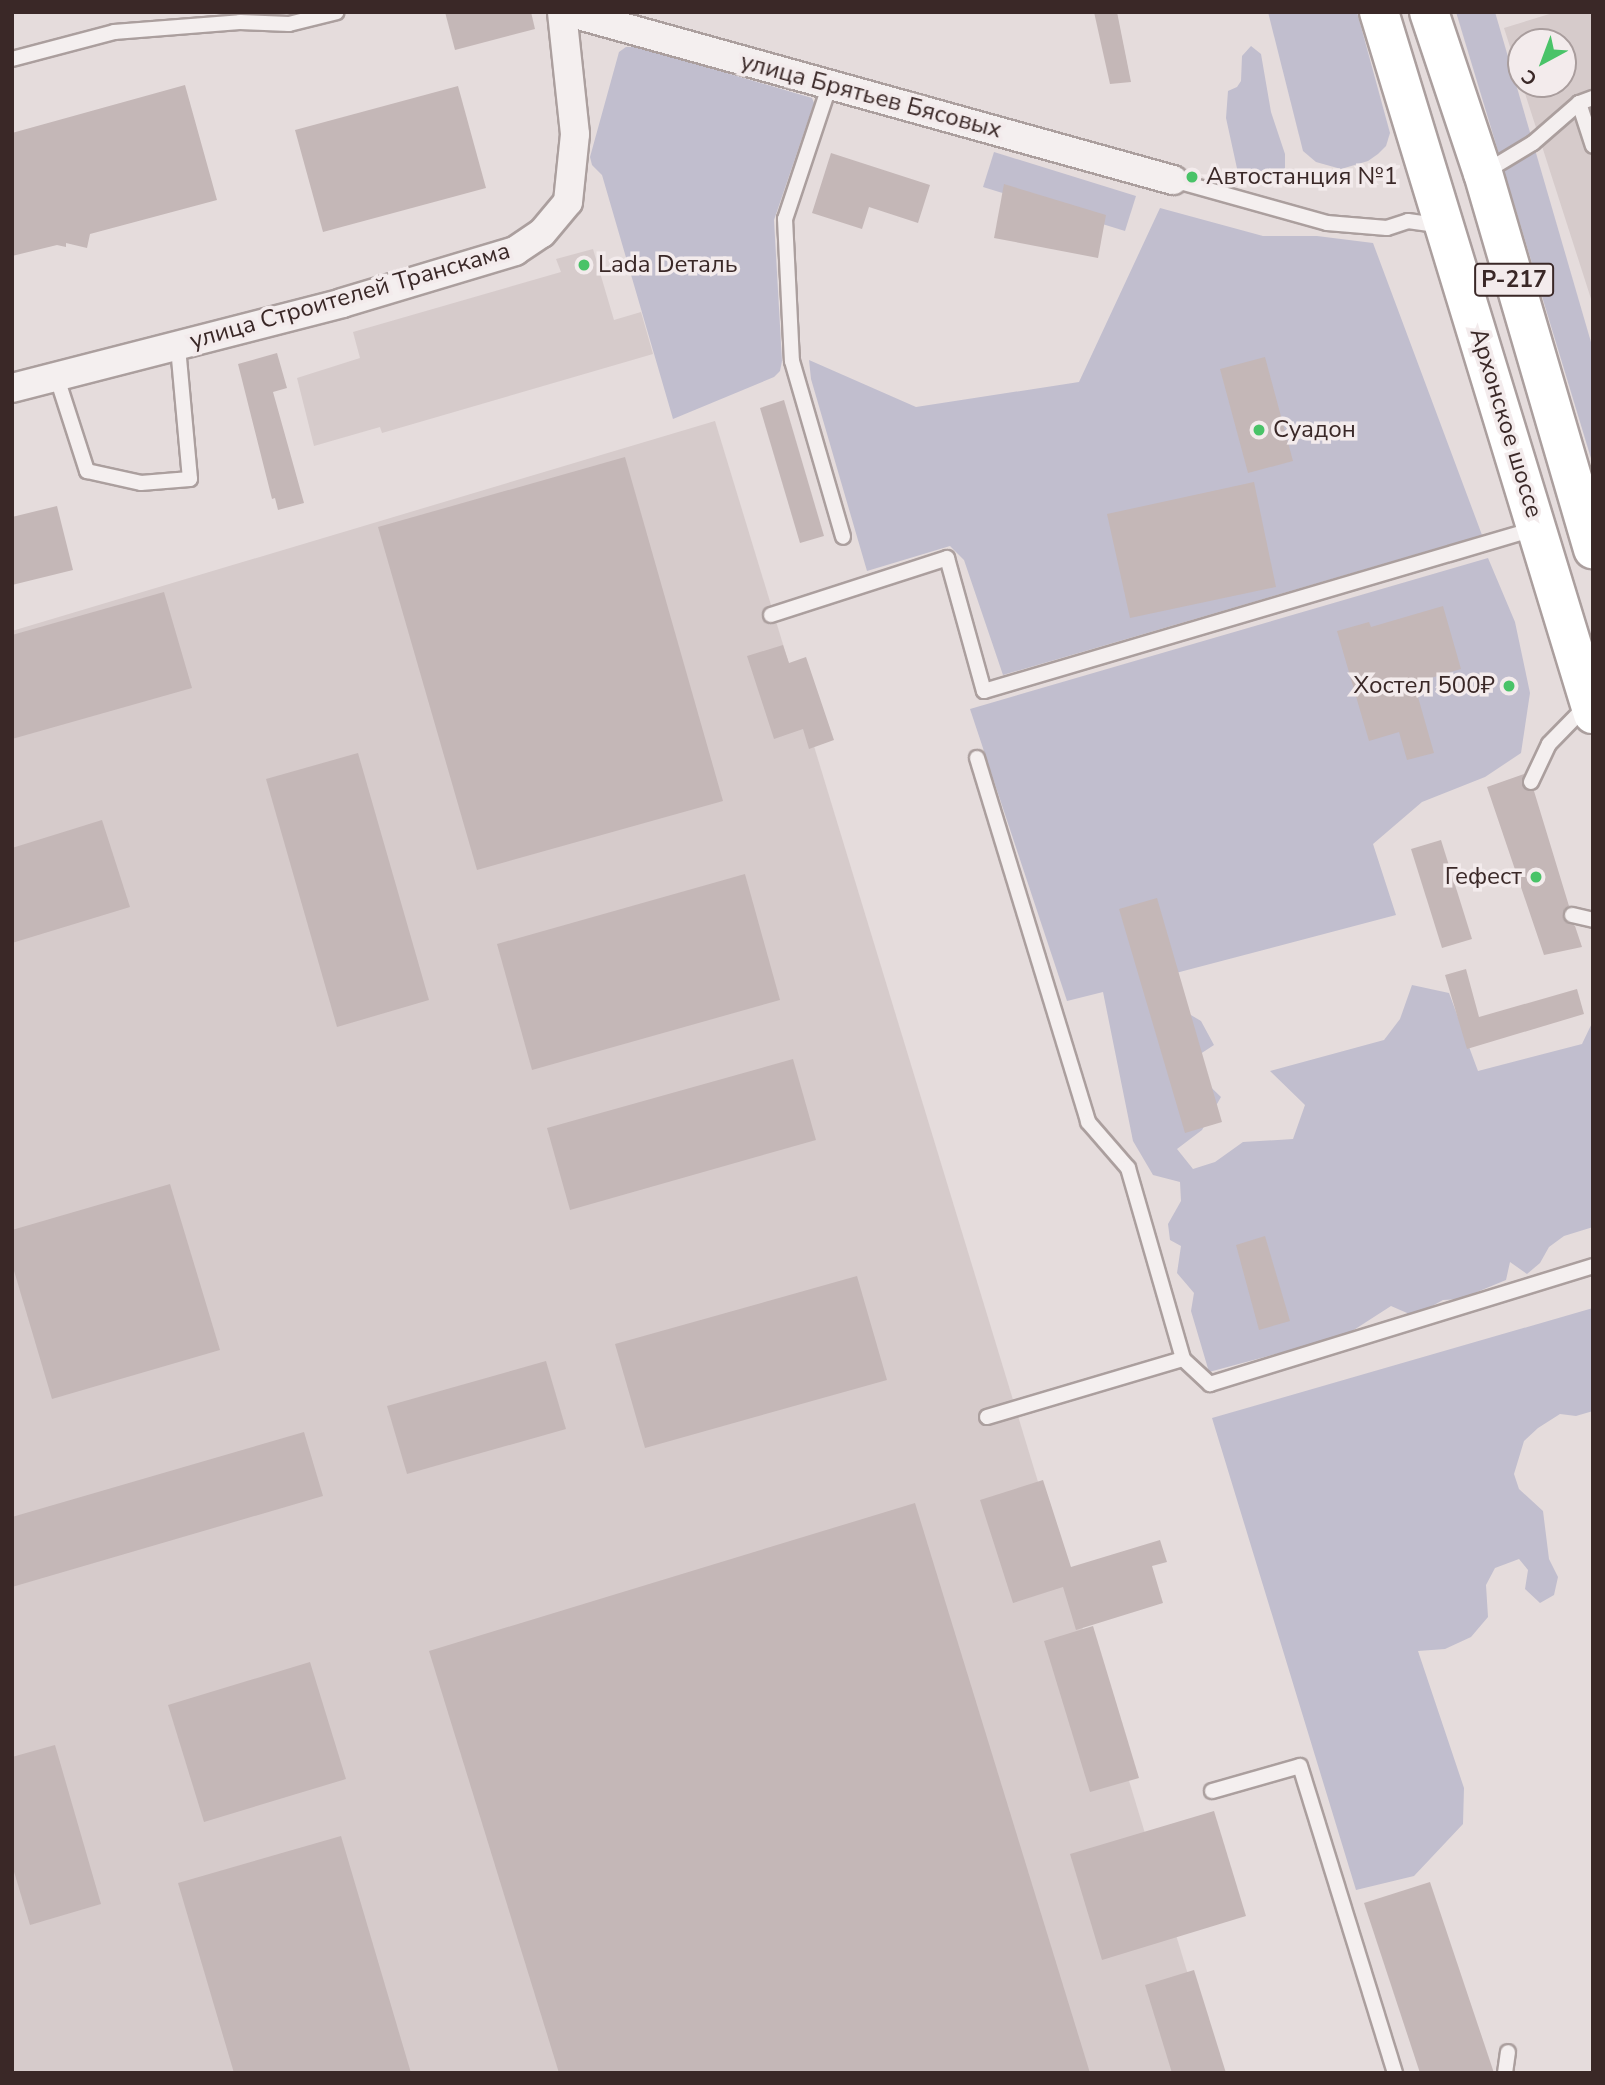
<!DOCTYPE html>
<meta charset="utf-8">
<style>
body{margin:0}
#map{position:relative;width:1605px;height:2085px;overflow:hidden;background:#e5dcdc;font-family:"Nunito Sans",sans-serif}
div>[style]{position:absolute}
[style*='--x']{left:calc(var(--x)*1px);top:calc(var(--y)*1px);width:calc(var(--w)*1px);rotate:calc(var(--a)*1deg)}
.built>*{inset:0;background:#d6cbcb}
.green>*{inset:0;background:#c1bece}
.building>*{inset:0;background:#c4b7b7}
.roads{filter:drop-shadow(2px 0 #ab9f9e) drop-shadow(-2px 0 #ab9f9e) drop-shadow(0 2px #ab9f9e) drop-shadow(0 -2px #ab9f9e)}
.service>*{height:14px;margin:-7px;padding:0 7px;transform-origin:7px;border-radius:7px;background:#f4efef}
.minor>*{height:28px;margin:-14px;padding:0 14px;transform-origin:14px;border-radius:14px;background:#f4efef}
.trunk>*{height:38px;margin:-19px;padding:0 19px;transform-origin:19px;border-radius:19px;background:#fff}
.dots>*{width:19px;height:19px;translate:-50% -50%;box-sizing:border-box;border:4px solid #f3ebec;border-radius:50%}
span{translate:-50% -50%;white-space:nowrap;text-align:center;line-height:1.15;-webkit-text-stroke:7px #f3ebec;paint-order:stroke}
.shield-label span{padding:2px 5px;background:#f3ebec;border:2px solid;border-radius:5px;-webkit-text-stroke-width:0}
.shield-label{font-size:23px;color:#3a2827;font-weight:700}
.street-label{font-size:24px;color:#3a2827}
.poi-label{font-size:24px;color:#3a2827}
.left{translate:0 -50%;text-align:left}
.right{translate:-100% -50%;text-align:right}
.frame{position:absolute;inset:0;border:14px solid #3a2827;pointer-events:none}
.north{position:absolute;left:1507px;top:28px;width:70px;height:70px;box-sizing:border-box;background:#f3ebec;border:2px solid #a99d9d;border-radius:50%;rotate:221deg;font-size:19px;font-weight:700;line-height:28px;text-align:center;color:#3a2827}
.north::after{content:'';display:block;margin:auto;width:24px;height:32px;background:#49c368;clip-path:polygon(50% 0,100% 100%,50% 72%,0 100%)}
</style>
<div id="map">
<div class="built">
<div style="clip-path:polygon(1556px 12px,1593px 12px,1593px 305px,1522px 84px,1563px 84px,1563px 42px,1521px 42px,1521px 81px,1504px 28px)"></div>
<div style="clip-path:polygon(593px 249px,614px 320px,641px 312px,653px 354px,382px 433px,380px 427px,314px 446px,297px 378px,360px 358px,353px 332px,561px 272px,556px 259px)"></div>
<div style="clip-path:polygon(715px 421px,1218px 2073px,12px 2073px,12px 631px)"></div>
</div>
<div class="green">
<div style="clip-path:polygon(1268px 12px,1357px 12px,1390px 133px,1386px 146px,1378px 154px,1368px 161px,1341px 169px,1316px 162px,1303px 151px)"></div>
<div style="clip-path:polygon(1456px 12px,1495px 12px,1593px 349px,1593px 465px)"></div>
<div style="clip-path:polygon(1251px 46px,1261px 54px,1271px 112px,1285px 154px,1285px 168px,1275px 179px,1265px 181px,1238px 173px,1226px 118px,1228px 91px,1237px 87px,1241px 81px,1242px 56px)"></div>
<div style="clip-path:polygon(626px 47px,638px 47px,812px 98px,814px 103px,774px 220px,782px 361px,780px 371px,774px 377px,673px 419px,602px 175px,592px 165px,590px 157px,619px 52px)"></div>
<div style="clip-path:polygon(994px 152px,1136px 196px,1125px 231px,983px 187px)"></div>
<div style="clip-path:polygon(1160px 208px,1263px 236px,1317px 236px,1373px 243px,1482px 535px,1003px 675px,964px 560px,950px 546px,867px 571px,811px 379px,809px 360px,916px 407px,1079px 382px)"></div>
<div style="clip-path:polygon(1488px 558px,1515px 622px,1530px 693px,1521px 753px,1485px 777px,1422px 802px,1373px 844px,1396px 915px,1153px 979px,1169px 1002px,1201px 1021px,1214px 1045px,1191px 1060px,1192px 1069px,1221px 1097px,1202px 1130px,1177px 1149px,1193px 1169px,1215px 1162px,1243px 1142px,1293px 1139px,1305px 1105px,1270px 1071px,1384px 1040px,1400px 1019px,1412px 985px,1449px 993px,1478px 1071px,1582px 1044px,1593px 1021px,1593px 1227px,1564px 1236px,1549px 1247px,1540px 1263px,1527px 1274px,1510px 1262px,1506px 1280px,1460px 1299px,1443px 1300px,1414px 1316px,1391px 1306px,1346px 1335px,1209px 1372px,1191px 1311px,1194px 1293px,1177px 1273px,1181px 1246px,1170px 1240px,1168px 1224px,1181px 1201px,1180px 1182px,1153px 1175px,1133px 1141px,1103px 992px,1067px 1001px,970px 709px)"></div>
<div style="clip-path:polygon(1593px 1308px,1593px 1411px,1576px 1416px,1560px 1414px,1538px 1428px,1524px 1441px,1514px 1474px,1519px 1489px,1543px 1511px,1549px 1559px,1558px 1577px,1554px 1595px,1540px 1603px,1525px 1589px,1528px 1570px,1519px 1559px,1495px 1568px,1486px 1585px,1488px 1617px,1471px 1637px,1445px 1649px,1418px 1651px,1464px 1788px,1463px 1824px,1414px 1876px,1356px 1890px,1212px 1418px)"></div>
</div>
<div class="building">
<div style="clip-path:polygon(445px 12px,531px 12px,535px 29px,455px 50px)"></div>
<div style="clip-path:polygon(1094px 12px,1117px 12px,1131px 82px,1110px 84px)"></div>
<div style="clip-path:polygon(185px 85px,217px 200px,90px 234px,87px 248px,66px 243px,66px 247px,57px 245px,12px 256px,12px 133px)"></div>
<div style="clip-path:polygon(458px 86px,486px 188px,323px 232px,295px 130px)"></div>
<div style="clip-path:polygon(831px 153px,930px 185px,918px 223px,869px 207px,862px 229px,812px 213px)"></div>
<div style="clip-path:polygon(1004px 184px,1106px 215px,1098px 258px,994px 238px)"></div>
<div style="clip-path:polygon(277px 353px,287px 388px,273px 392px,304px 503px,278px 510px,275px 498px,272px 499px,238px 364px)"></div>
<div style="clip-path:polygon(1265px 357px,1293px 461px,1248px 473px,1220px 369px)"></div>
<div style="clip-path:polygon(784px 400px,824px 536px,800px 543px,760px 408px)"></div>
<div style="clip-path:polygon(625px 457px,723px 801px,477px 870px,378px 527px)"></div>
<div style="clip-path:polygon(1254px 482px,1276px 587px,1130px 618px,1107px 514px)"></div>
<div style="clip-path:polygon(57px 506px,73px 570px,12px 585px,12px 517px)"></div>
<div style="clip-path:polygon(164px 592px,192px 688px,12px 739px,12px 635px)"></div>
<div style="clip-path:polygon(1443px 606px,1461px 669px,1414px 683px,1434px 753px,1407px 760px,1399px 732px,1369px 741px,1337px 631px,1369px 622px,1371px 627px)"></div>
<div style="clip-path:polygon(783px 645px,789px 663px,806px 657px,834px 740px,809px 749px,803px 729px,774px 739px,747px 656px)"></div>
<div style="clip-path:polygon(358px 753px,429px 1000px,337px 1027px,266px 779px)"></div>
<div style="clip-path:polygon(1524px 774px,1522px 783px,1526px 790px,1534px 791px,1569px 906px,1563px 912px,1563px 918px,1575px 926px,1582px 947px,1544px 955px,1487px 787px)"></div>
<div style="clip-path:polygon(102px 820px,130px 907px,12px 943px,12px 848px)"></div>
<div style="clip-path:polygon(1441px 840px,1472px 939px,1442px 948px,1411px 849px)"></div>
<div style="clip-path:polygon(745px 874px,780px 1000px,532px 1070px,497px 944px)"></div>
<div style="clip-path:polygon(1157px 898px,1222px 1122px,1185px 1133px,1119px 909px)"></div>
<div style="clip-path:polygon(1466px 969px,1479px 1017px,1577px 989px,1584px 1014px,1467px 1049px,1445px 975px)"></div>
<div style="clip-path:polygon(793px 1059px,816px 1140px,570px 1210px,547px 1128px)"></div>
<div style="clip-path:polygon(170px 1184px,220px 1350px,52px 1399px,12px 1264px,12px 1230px)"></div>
<div style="clip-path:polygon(1265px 1236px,1290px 1321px,1259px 1330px,1236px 1245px)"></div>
<div style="clip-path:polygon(857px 1276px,887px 1380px,645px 1448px,615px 1344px)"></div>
<div style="clip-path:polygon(546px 1361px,566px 1429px,407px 1474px,387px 1406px)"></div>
<div style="clip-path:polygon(304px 1432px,323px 1496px,12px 1587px,12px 1517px)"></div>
<div style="clip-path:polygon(1043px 1480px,1071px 1567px,1160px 1540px,1167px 1562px,1152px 1566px,1163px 1603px,1076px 1630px,1063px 1587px,1013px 1603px,980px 1500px)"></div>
<div style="clip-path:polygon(915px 1503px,1090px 2073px,559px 2073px,429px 1651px)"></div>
<div style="clip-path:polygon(1093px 1626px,1139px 1778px,1090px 1792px,1044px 1641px)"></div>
<div style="clip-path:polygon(310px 1662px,346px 1779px,204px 1822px,168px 1705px)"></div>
<div style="clip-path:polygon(55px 1745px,101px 1904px,30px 1925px,12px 1865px,12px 1757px)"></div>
<div style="clip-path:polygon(1214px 1811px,1246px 1916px,1102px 1960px,1070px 1854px)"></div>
<div style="clip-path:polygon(341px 1836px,411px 2073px,234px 2073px,178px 1883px)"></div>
<div style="clip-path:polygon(1430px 1882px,1494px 2073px,1420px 2073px,1364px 1903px)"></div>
<div style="clip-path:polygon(1194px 1970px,1226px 2073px,1172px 2073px,1145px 1985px)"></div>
</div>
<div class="roads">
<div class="service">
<div style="--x:12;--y:59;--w:106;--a:-14.8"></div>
<div style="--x:114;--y:32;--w:126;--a:-4.5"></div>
<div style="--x:240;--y:22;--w:49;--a:2.3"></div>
<div style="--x:289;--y:24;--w:49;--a:-14"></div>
<div style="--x:830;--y:84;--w:142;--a:108.4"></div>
<div style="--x:785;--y:219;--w:142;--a:87.2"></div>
<div style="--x:792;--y:361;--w:183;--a:73.8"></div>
<div style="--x:1579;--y:103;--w:45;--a:72"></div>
<div style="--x:1485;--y:172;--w:56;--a:-31.1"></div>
<div style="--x:1533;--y:143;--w:61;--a:-41"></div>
<div style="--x:1579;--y:103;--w:15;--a:-20"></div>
<div style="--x:1173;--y:180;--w:160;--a:15.6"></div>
<div style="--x:1327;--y:223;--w:60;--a:4.8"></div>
<div style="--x:1387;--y:228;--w:22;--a:-18"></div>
<div style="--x:1408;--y:221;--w:34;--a:8"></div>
<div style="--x:57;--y:378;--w:98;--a:72.1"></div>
<div style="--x:87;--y:471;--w:55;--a:12.5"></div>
<div style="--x:141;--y:483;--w:49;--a:-4.7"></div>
<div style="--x:190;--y:479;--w:134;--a:-95.2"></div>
<div style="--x:771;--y:615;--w:185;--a:-17.9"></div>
<div style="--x:947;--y:558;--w:138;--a:74.5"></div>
<div style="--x:984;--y:691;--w:573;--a:-16.41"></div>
<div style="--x:977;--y:758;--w:381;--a:73"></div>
<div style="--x:1088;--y:1122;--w:61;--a:49"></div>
<div style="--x:1128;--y:1168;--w:199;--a:73.9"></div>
<div style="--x:1531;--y:782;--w:42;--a:-64.7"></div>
<div style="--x:1549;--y:744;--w:54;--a:-45.7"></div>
<div style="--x:1572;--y:915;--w:22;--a:13"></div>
<div style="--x:987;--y:1417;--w:204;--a:-16.5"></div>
<div style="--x:1183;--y:1359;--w:37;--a:43"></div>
<div style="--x:1210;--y:1384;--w:401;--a:-17.1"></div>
<div style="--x:1212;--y:1791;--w:91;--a:-15.9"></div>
<div style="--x:1300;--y:1766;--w:321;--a:72.8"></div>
<div style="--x:1505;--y:2073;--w:21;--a:-82"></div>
</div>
<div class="minor">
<div style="--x:568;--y:12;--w:628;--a:15.52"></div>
<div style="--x:12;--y:388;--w:341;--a:-14.4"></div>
<div style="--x:342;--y:303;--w:181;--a:-16.7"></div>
<div style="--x:515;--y:251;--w:32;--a:-34"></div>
<div style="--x:542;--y:233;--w:40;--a:-50"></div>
<div style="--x:568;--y:202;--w:68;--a:-84.1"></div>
<div style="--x:575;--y:134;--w:123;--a:-96.1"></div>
</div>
<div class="trunk">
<div style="--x:1379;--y:12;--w:734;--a:73.05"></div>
<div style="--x:1429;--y:12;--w:170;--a:71.5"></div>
<div style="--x:1483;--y:173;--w:392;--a:73.7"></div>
</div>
</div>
<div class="dots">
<div style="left:1192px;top:177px;background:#49c368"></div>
<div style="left:584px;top:265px;background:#49c368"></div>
<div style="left:1259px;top:430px;background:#49c368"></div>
<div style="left:1509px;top:686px;background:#49c368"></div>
<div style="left:1536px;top:877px;background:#49c368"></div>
</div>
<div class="shield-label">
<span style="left:1514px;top:280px">Р-217</span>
</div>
<div class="street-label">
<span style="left:871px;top:96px;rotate:15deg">улица Брятьев Бясовых</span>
<span style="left:350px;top:296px;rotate:-16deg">улица Строителей Транскама</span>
<span style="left:1506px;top:423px;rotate:73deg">Архонское шоссе</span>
</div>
<div class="poi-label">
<span class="left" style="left:1206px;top:177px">Автостанция №1</span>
<span class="left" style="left:598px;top:265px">Lada Dеталь</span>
<span class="left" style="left:1273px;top:430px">Суадон</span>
<span class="right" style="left:1495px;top:686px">Хостел 500₽</span>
<span class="right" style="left:1522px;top:877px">Гефест</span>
</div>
<div class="frame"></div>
<div class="north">С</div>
</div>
